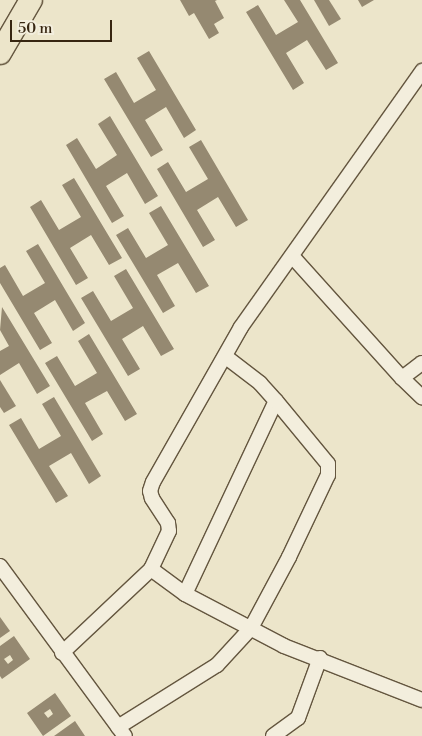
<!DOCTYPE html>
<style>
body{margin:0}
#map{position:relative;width:422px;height:736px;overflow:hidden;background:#ece5ca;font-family:"Libre Bodoni",serif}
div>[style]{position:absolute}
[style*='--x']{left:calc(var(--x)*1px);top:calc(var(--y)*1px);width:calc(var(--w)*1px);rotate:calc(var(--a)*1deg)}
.building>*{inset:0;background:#958971}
.roads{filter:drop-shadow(1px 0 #64563f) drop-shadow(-1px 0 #64563f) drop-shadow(0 1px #64563f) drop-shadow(0 -1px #64563f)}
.minor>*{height:14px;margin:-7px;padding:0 7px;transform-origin:7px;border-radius:7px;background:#f3eedd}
.trunk>*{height:22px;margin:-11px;padding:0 11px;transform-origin:11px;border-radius:11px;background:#ece5ca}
span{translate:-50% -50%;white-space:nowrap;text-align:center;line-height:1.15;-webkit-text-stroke:4.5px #f3eedd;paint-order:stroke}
.scale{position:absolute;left:10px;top:20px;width:102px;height:22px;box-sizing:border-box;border:2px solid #372611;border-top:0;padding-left:6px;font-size:15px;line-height:18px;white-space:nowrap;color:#372611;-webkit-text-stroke:4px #f3eedd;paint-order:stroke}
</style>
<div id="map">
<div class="building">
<div style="clip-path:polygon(180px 0,217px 0,215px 1px,224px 18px,214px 24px,219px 33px,209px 39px,194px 13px,189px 16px)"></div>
<div style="clip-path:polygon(284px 0,300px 0,338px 63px,326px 70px,307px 40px,286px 53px,304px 83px,293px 90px,246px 12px,258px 5px,276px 35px,298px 22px)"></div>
<div style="clip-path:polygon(314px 0,329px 0,341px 19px,329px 26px)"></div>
<div style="clip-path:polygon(358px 0,374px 0,362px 7px)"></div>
<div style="clip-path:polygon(149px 51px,196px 130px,184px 138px,166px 107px,145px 120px,163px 150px,151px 157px,104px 79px,116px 72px,134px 103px,156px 90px,137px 58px)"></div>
<div style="clip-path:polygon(110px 116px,158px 196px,145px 204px,127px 173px,106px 186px,124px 216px,112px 223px,66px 145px,77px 138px,96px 169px,117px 155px,98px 124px)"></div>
<div style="clip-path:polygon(201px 140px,248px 220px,236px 227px,218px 197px,197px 210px,215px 240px,203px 247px,157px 169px,168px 162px,186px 192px,208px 179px,189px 147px)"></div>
<div style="clip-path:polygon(74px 178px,122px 258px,109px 265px,91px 235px,70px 248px,88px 278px,76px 285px,30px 207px,41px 200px,59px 230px,81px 217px,62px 185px)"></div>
<div style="clip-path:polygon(161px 206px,209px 286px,196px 293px,178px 263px,157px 275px,175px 306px,163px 313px,116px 235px,128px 228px,146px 258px,168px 245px,149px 213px)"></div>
<div style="clip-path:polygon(38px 244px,85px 323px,73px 331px,55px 300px,34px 313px,52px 343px,40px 350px,0 283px,0 268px,5px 265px,23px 296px,45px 283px,26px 251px)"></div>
<div style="clip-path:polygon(126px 269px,174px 349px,161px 356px,143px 326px,122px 339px,140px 369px,128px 376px,81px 298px,93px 291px,111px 321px,133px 308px,114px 276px)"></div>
<div style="clip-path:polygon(2px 307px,50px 386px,37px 394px,19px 363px,0 375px,0 351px,9px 346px,0 330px)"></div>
<div style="clip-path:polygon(89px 334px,137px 414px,125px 421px,107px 391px,85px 403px,103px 434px,92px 441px,45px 363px,57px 356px,75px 386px,97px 373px,78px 341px)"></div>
<div style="clip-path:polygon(0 380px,16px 406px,4px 413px,0 407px)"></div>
<div style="clip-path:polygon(54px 397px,101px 476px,89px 484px,71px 453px,49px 466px,68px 496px,56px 503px,9px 425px,21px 418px,39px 449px,61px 436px,42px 404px)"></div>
<div style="clip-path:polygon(0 617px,10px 631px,0 638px)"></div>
<div style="clip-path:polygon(evenodd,14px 636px,30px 659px,2px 679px,0 676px,0 646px,14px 636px,10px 655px,13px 660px,8px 664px,4px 659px,10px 655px)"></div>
<div style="clip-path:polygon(evenodd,55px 693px,71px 716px,43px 736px,27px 713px,55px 693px,50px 709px,53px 714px,48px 718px,44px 713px,50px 709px)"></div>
<div style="clip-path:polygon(75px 721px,85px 736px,54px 736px)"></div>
</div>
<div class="roads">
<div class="minor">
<div style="--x:292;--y:256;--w:164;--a:48"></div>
<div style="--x:402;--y:378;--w:28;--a:44"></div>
<div style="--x:402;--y:378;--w:25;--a:-37"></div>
<div style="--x:0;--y:566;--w:211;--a:53.7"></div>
<div style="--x:151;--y:569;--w:42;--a:36.3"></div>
<div style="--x:185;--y:594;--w:112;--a:27.7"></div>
<div style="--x:284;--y:646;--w:148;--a:21.4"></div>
<div style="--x:185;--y:594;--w:213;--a:-64.8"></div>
<div style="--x:62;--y:653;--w:122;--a:-43.3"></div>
<div style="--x:151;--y:569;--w:42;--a:-64.7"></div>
<div style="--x:169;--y:531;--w:8;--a:-97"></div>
<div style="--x:168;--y:523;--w:30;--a:-123"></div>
<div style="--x:152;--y:498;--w:7;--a:-106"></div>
<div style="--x:150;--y:491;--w:9;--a:-72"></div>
<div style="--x:153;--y:482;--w:178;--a:-60.4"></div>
<div style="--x:241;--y:327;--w:314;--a:-54.7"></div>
<div style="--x:118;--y:727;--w:117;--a:-32.1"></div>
<div style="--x:217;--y:665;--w:50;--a:-47.4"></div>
<div style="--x:251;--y:628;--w:81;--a:-61.8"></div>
<div style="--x:289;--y:557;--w:91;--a:-64.6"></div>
<div style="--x:328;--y:475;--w:11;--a:-90"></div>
<div style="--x:328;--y:464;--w:82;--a:-129.5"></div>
<div style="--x:276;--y:401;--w:24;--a:-132"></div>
<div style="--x:260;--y:383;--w:43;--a:-142.6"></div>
<div style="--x:273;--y:736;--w:31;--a:-36"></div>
<div style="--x:298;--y:718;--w:64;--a:-69.9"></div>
</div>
<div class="trunk">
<div style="--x:0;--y:53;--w:61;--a:-59.7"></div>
</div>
</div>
<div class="scale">50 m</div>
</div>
